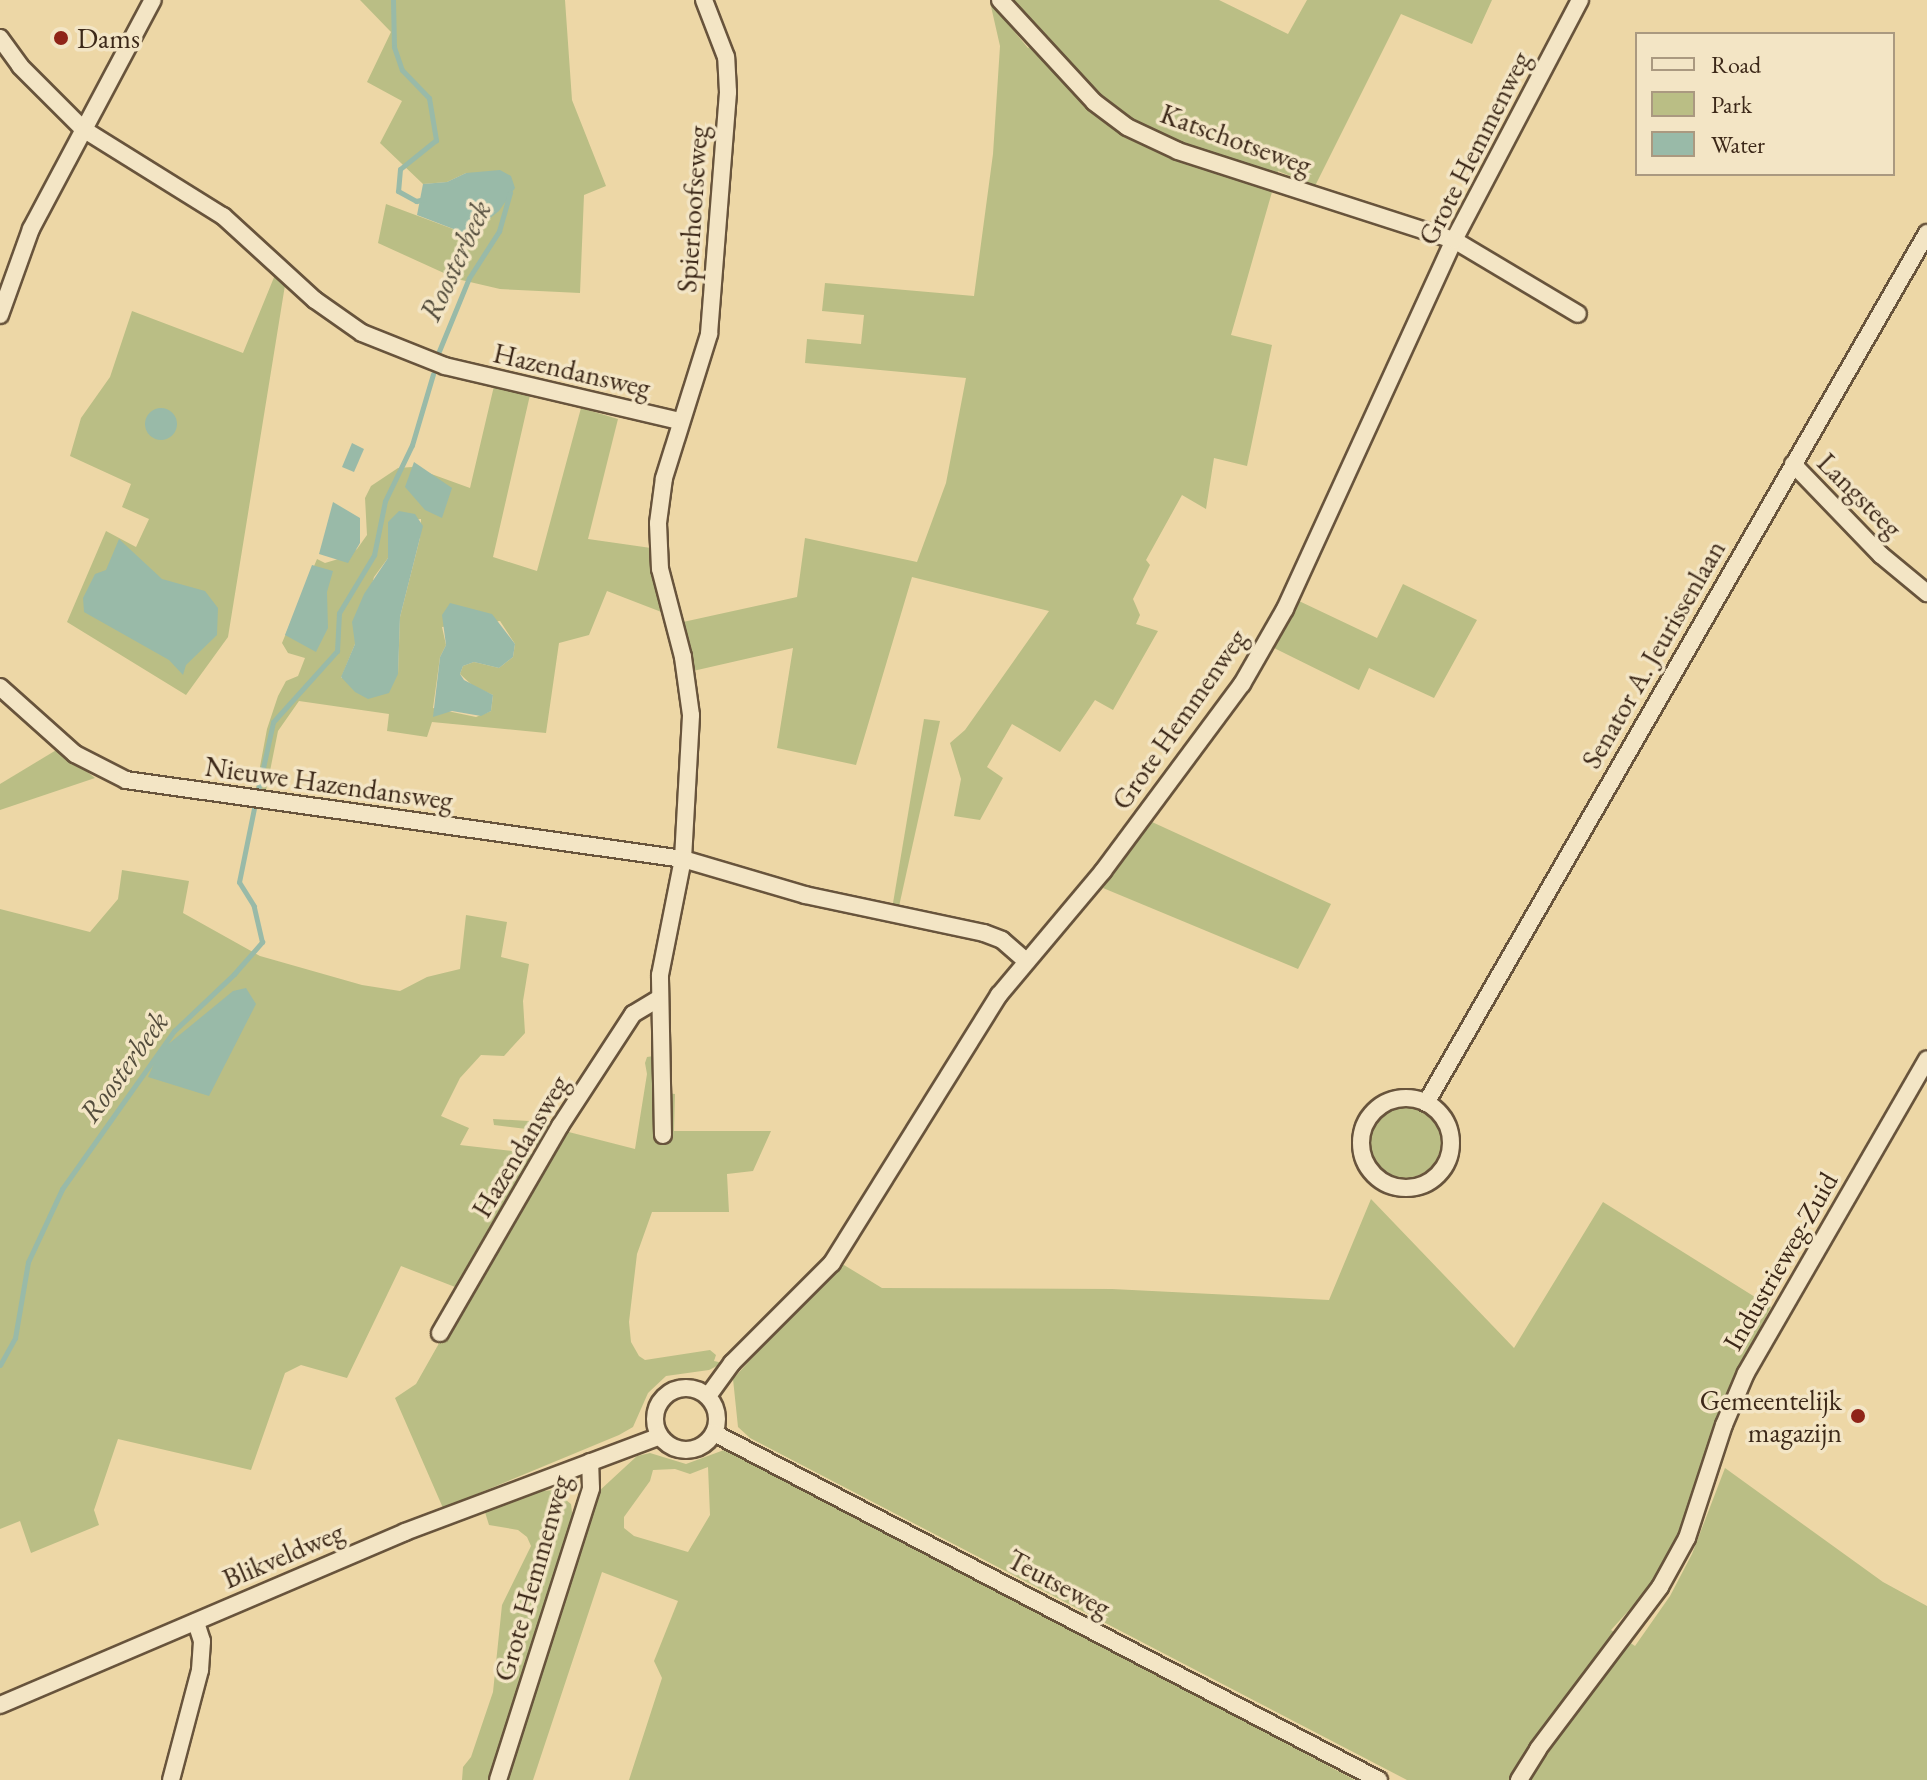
<!DOCTYPE html>
<style>
body{margin:0}
#map{position:relative;width:1927px;height:1780px;overflow:hidden;background:#edd7a6;font-family:"EB Garamond",serif}
div>[style]{position:absolute}
[style*='--x']{left:calc(var(--x)*1px);top:calc(var(--y)*1px);width:calc(var(--w)*1px);rotate:calc(var(--a)*1deg)}
.green>*{inset:0;background:#babe85}
.round{border-radius:50%}
.water>*{inset:0;background:#99baa8}
.stream>*{height:5px;margin:-2.5px;padding:0 2.5px;transform-origin:2.5px;border-radius:2.5px;background:#99baa8}
.roads{filter:drop-shadow(2px 0 #68543c) drop-shadow(-2px 0 #68543c) drop-shadow(0 2px #68543c) drop-shadow(0 -2px #68543c)}
.minor>*{height:16px;margin:-8px;padding:0 8px;transform-origin:8px;border-radius:8px;background:#f3e5c5}
.minor>.ring{margin:-8px;padding:0;box-sizing:content-box;background:none;border:16px solid #f3e5c5;border-radius:50%}
.dots>*{width:22px;height:22px;translate:-50% -50%;box-sizing:border-box;border:4px solid #f3e5c5;border-radius:50%}
span{translate:-50% -50%;white-space:nowrap;text-align:center;line-height:1.15;-webkit-text-stroke:7px #f3e5c5;paint-order:stroke}
.poi-label{font-size:28px;color:#3c2818}
.left{translate:0 -50%;text-align:left}
.right{translate:-100% -50%;text-align:right}
.street-label{font-size:28px;color:#3c2818}
.water-label{font-size:30px;color:#534c3c;font-style:italic}
.legend{position:absolute;left:1635px;top:32px;width:260px;height:144px;box-sizing:border-box;background:#f3e5c5;border:2px solid #aa9980;margin:0;padding:10px 14px;list-style:none;font-size:24px;color:#3c2818}
.legend li{display:flex;align-items:center;gap:16px;height:40px}
.legend b{width:40px;border:2px solid #aa9980}
</style>
<div id="map">
<div class="green">
<div style="clip-path:polygon(360px 0,565px 0,572px 100px,606px 186px,584px 195px,580px 293px,500px 289px,457px 279px,378px 243px,386px 204px,469px 235px,466px 173px,447px 182px,423px 184px,380px 143px,402px 101px,367px 82px,391px 32px)"></div>
<div style="clip-path:polygon(1010px 0,1219px 0,1288px 34px,1307px 0,1492px 0,1472px 44px,1401px 14px,1315px 186px,1278px 171px,1231px 335px,1272px 345px,1247px 466px,1214px 458px,1206px 509px,1182px 495px,1146px 560px,1150px 565px,1133px 599px,1140px 615px,1136px 624px,1158px 631px,1113px 710px,1095px 700px,1060px 752px,1012px 724px,987px 767px,1003px 778px,980px 820px,954px 816px,961px 779px,950px 743px,965px 730px,1049px 611px,912px 577px,856px 765px,777px 748px,793px 648px,693px 671px,683px 622px,797px 597px,805px 538px,917px 562px,946px 483px,966px 378px,805px 363px,807px 339px,861px 344px,864px 315px,822px 311px,825px 283px,974px 296px,993px 154px,1000px 46px,990px 2px,1028px 48px,1042px 40px)"></div>
<div style="clip-path:polygon(277px 270px,286px 279px,228px 637px,186px 695px,67px 622px,106px 531px,136px 547px,149px 519px,122px 507px,131px 484px,70px 456px,81px 418px,110px 377px,132px 311px,243px 353px)"></div>
<div style="clip-path:polygon(evenodd,494px 386px,530px 395px,493px 557px,537px 571px,581px 408px,618px 419px,588px 539px,651px 548px,664px 613px,607px 591px,589px 635px,559px 643px,546px 733px,432px 722px,427px 737px,387px 731px,389px 714px,299px 701px,278px 731px,266px 791px,256px 788px,267px 729px,278px 696px,286px 681px,298px 676px,305px 658px,288px 653px,282px 643px,317px 559px,325px 563px,345px 557px,357px 549px,367px 535px,365px 498px,371px 486px,398px 468px,412px 467px,470px 488px,494px 386px,421px 519px,420px 538px,400px 617px,398px 674px,341px 678px,355px 644px,374px 577px,388px 558px,388px 522px,421px 519px,494px 386px,500px 621px,515px 644px,513px 657px,499px 668px,474px 662px,463px 666px,460px 674px,473px 686px,493px 695px,491px 711px,476px 717px,433px 708px,440px 657px,446px 645px,442px 627px,500px 621px)"></div>
<div style="clip-path:polygon(1403px 584px,1477px 620px,1434px 698px,1369px 668px,1359px 690px,1274px 648px,1299px 601px,1377px 638px)"></div>
<div style="clip-path:polygon(924px 719px,940px 721px,898px 911px,892px 909px)"></div>
<div style="clip-path:polygon(58px 749px,95px 778px,0 810px,0 784px)"></div>
<div style="clip-path:polygon(1152px 822px,1331px 904px,1298px 969px,1103px 888px)"></div>
<div style="clip-path:polygon(122px 870px,189px 881px,183px 913px,260px 956px,362px 985px,400px 991px,427px 977px,460px 969px,466px 915px,507px 922px,501px 957px,529px 964px,523px 1001px,525px 1033px,504px 1056px,481px 1055px,460px 1078px,441px 1116px,469px 1128px,460px 1145px,537px 1154px,535px 1130px,494px 1125px,493px 1119px,545px 1122px,557px 1129px,635px 1149px,647px 1074px,645px 1063px,647px 1057px,654px 1056px,656px 1092px,675px 1094px,674px 1131px,771px 1131px,753px 1171px,727px 1174px,729px 1212px,652px 1212px,637px 1254px,629px 1322px,631px 1342px,639px 1356px,645px 1360px,710px 1350px,716px 1355px,714px 1361px,723px 1363px,709px 1370px,666px 1376px,648px 1393px,633px 1427px,619px 1435px,443px 1508px,395px 1398px,416px 1384px,468px 1292px,401px 1266px,347px 1378px,301px 1365px,285px 1373px,251px 1470px,118px 1439px,94px 1510px,99px 1525px,31px 1553px,20px 1521px,0 1529px,0 909px,90px 932px,118px 899px)"></div>
<div class="round" style="left:1369px;top:1106px;width:72px;height:72px"></div>
<div style="clip-path:polygon(1371px 1199px,1514px 1348px,1603px 1202px,1771px 1307px,1720px 1407px,1682px 1526px,1650px 1587px,1611px 1630px,1635px 1646px,1670px 1596px,1692px 1554px,1725px 1468px,1883px 1582px,1927px 1606px,1927px 1780px,1407px 1780px,750px 1438px,738px 1427px,733px 1379px,839px 1262px,882px 1288px,1112px 1289px,1329px 1300px)"></div>
<div style="clip-path:polygon(evenodd,724px 1450px,740px 1454px,1355px 1780px,629px 1780px,662px 1678px,654px 1661px,678px 1601px,602px 1572px,533px 1780px,507px 1780px,598px 1492px,637px 1456px,650px 1453px,686px 1464px,724px 1450px,708px 1467px,710px 1515px,688px 1552px,634px 1536px,624px 1528px,624px 1517px,650px 1481px,653px 1470px,675px 1469px,690px 1474px,708px 1467px)"></div>
<div style="clip-path:polygon(553px 1490px,571px 1504px,573px 1520px,490px 1780px,462px 1780px,463px 1767px,471px 1757px,493px 1692px,502px 1605px,531px 1546px,527px 1537px,518px 1530px,489px 1525px,484px 1509px,534px 1492px)"></div>
</div>
<div class="water">
<div style="clip-path:polygon(500px 170px,511px 176px,515px 188px,499px 211px,469px 235px,417px 215px,423px 184px,447px 182px,466px 173px)"></div>
<div class="round" style="left:145px;top:408px;width:32px;height:32px"></div>
<div style="clip-path:polygon(352px 443px,364px 449px,354px 472px,342px 467px)"></div>
<div style="clip-path:polygon(414px 462px,452px 488px,442px 518px,425px 510px,405px 487px)"></div>
<div style="clip-path:polygon(333px 502px,360px 518px,360px 543px,348px 563px,319px 554px)"></div>
<div style="clip-path:polygon(399px 511px,415px 514px,423px 526px,400px 617px,398px 674px,389px 693px,368px 699px,355px 692px,341px 677px,355px 644px,352px 622px,364px 594px,388px 558px,388px 522px)"></div>
<div style="clip-path:polygon(119px 539px,162px 579px,205px 591px,218px 608px,217px 635px,186px 665px,183px 675px,169px 660px,84px 612px,83px 598px,95px 574px,106px 570px)"></div>
<div style="clip-path:polygon(312px 565px,333px 571px,327px 592px,328px 628px,316px 652px,285px 635px)"></div>
<div style="clip-path:polygon(450px 603px,492px 614px,515px 644px,513px 657px,499px 668px,474px 662px,463px 666px,460px 674px,464px 680px,493px 695px,491px 711px,481px 716px,452px 711px,433px 717px,440px 657px,446px 645px,442px 615px)"></div>
<div style="clip-path:polygon(246px 988px,256px 1004px,209px 1096px,148px 1077px,160px 1051px,233px 991px)"></div>
</div>
<div class="stream">
<div style="--x:393;--y:0;--w:47;--a:88.8"></div>
<div style="--x:394;--y:47;--w:24;--a:71"></div>
<div style="--x:402;--y:70;--w:39;--a:46"></div>
<div style="--x:429;--y:98;--w:43;--a:80.5"></div>
<div style="--x:436;--y:140;--w:46;--a:141.1"></div>
<div style="--x:400;--y:169;--w:22;--a:95"></div>
<div style="--x:398;--y:191;--w:21;--a:29"></div>
<div style="--x:416;--y:201;--w:8;--a:-14"></div>
<div style="--x:439;--y:351;--w:79;--a:-67.7"></div>
<div style="--x:469;--y:278;--w:56;--a:-57.4"></div>
<div style="--x:499;--y:231;--w:40;--a:-74"></div>
<div style="--x:257;--y:795;--w:75;--a:-77.6"></div>
<div style="--x:273;--y:722;--w:96;--a:-48"></div>
<div style="--x:337;--y:651;--w:38;--a:-87"></div>
<div style="--x:339;--y:613;--w:68;--a:-58.9"></div>
<div style="--x:374;--y:555;--w:55;--a:-78.5"></div>
<div style="--x:385;--y:501;--w:62;--a:-64.3"></div>
<div style="--x:412;--y:445;--w:74;--a:-73.5"></div>
<div style="--x:0;--y:1365;--w:31;--a:-61"></div>
<div style="--x:15;--y:1338;--w:77;--a:-80.3"></div>
<div style="--x:28;--y:1262;--w:81;--a:-65"></div>
<div style="--x:62;--y:1189;--w:194;--a:-54.7"></div>
<div style="--x:174;--y:1031;--w:83;--a:-43.5"></div>
<div style="--x:234;--y:974;--w:43;--a:-48.8"></div>
<div style="--x:262;--y:942;--w:37;--a:-103"></div>
<div style="--x:254;--y:906;--w:28;--a:-122"></div>
<div style="--x:239;--y:882;--w:76;--a:-78.5"></div>
</div>
<div class="roads">
<div class="minor">
<div style="--x:1000;--y:0;--w:139;--a:47.3"></div>
<div style="--x:1094;--y:102;--w:41;--a:37.1"></div>
<div style="--x:1127;--y:127;--w:56;--a:25.2"></div>
<div style="--x:1178;--y:151;--w:290;--a:17.9"></div>
<div style="--x:1454;--y:240;--w:144;--a:30.8"></div>
<div style="--x:0;--y:38;--w:34;--a:54"></div>
<div style="--x:20;--y:66;--w:89;--a:45"></div>
<div style="--x:83;--y:129;--w:165;--a:31.9"></div>
<div style="--x:223;--y:216;--w:125;--a:42.4"></div>
<div style="--x:315;--y:300;--w:57;--a:35.1"></div>
<div style="--x:362;--y:333;--w:89;--a:21.7"></div>
<div style="--x:445;--y:366;--w:241;--a:13.2"></div>
<div style="--x:0;--y:315;--w:91;--a:-70.2"></div>
<div style="--x:31;--y:229;--w:259;--a:-62"></div>
<div style="--x:1793;--y:464;--w:127;--a:46"></div>
<div style="--x:1881;--y:555;--w:60;--a:39.6"></div>
<div style="--x:0;--y:687;--w:101;--a:41.8"></div>
<div style="--x:75;--y:754;--w:57;--a:27"></div>
<div style="--x:126;--y:780;--w:563;--a:8.07"></div>
<div style="--x:683;--y:859;--w:127;--a:16.4"></div>
<div style="--x:805;--y:895;--w:183;--a:12"></div>
<div style="--x:984;--y:933;--w:19;--a:21"></div>
<div style="--x:1002;--y:940;--w:30;--a:41"></div>
<div class="ring" style="left:1361px;top:1098px;width:74px;height:74px"></div>
<div style="--x:1426;--y:1103;--w:1004;--a:-60.06"></div>
<div style="--x:663;--y:1135;--w:160;--a:-91.1"></div>
<div style="--x:660;--y:975;--w:118;--a:-78.8"></div>
<div style="--x:683;--y:859;--w:144;--a:-86.8"></div>
<div style="--x:691;--y:715;--w:59;--a:-97.9"></div>
<div style="--x:683;--y:657;--w:91;--a:-104.6"></div>
<div style="--x:660;--y:569;--w:46;--a:-92.5"></div>
<div style="--x:658;--y:523;--w:45;--a:-82.4"></div>
<div style="--x:664;--y:478;--w:151;--a:-72.6"></div>
<div style="--x:709;--y:334;--w:243;--a:-85.5"></div>
<div style="--x:728;--y:92;--w:35;--a:-93"></div>
<div style="--x:726;--y:57;--w:61;--a:-111.1"></div>
<div style="--x:440;--y:1333;--w:239;--a:-59.9"></div>
<div style="--x:560;--y:1126;--w:134;--a:-56.9"></div>
<div style="--x:633;--y:1014;--w:29;--a:-31"></div>
<div class="ring" style="left:655px;top:1388px;width:46px;height:46px"></div>
<div style="--x:708;--y:1396;--w:41;--a:-54"></div>
<div style="--x:732;--y:1363;--w:141;--a:-45"></div>
<div style="--x:832;--y:1263;--w:316;--a:-58.1"></div>
<div style="--x:999;--y:995;--w:162;--a:-50"></div>
<div style="--x:1103;--y:871;--w:233;--a:-53.4"></div>
<div style="--x:1242;--y:684;--w:86;--a:-60.2"></div>
<div style="--x:1285;--y:609;--w:406;--a:-65.4"></div>
<div style="--x:1454;--y:240;--w:271;--a:-62.3"></div>
<div style="--x:714;--y:1433;--w:750;--a:27.56"></div>
<div style="--x:0;--y:1705;--w:440;--a:-23.1"></div>
<div style="--x:405;--y:1532;--w:272;--a:-20.6"></div>
<div style="--x:171;--y:1780;--w:114;--a:-75.2"></div>
<div style="--x:200;--y:1670;--w:29;--a:-86"></div>
<div style="--x:202;--y:1641;--w:20;--a:-108"></div>
<div style="--x:498;--y:1780;--w:306;--a:-72.3"></div>
<div style="--x:591;--y:1488;--w:26;--a:-92"></div>
<div style="--x:1519;--y:1780;--w:36;--a:-58"></div>
<div style="--x:1538;--y:1749;--w:203;--a:-53"></div>
<div style="--x:1660;--y:1587;--w:56;--a:-61.1"></div>
<div style="--x:1687;--y:1538;--w:119;--a:-71.9"></div>
<div style="--x:1724;--y:1425;--w:56;--a:-67.1"></div>
<div style="--x:1746;--y:1373;--w:362;--a:-60"></div>
</div>
</div>
<div class="dots">
<div style="left:61px;top:38px;background:#8f2418"></div>
<div style="left:1858px;top:1416px;background:#8f2418"></div>
</div>
<div class="poi-label">
<span class="left" style="left:77px;top:38px">Dams</span>
<span class="right" style="left:1842px;top:1416px">Gemeentelijk<br>magazijn</span>
</div>
<div class="street-label">
<span style="left:1236px;top:139px;rotate:20deg">Katschotseweg</span>
<span style="left:1474px;top:148px;rotate:-63deg">Grote Hemmenweg</span>
<span style="left:692px;top:209px;rotate:-86deg">Spierhoofseweg</span>
<span style="left:572px;top:370px;rotate:13deg">Hazendansweg</span>
<span style="left:1860px;top:495px;rotate:45deg">Langsteeg</span>
<span style="left:1653px;top:654px;rotate:-60deg">Senator A. Jeurissenlaan</span>
<span style="left:1179px;top:719px;rotate:-55deg">Grote Hemmenweg</span>
<span style="left:329px;top:783px;rotate:8deg">Nieuwe Hazendansweg</span>
<span style="left:520px;top:1146px;rotate:-59deg">Hazendansweg</span>
<span style="left:1780px;top:1261px;rotate:-60deg">Industrieweg-Zuid</span>
<span style="left:283px;top:1555px;rotate:-23deg">Blikveldweg</span>
<span style="left:532px;top:1578px;rotate:-74deg">Grote Hemmenweg</span>
<span style="left:1059px;top:1583px;rotate:28deg">Teutseweg</span>
</div>
<div class="water-label">
<span style="left:456px;top:261px;rotate:-65deg">Roosterbeek</span>
<span style="left:124px;top:1067px;rotate:-54deg">Roosterbeek</span>
</div>
<ul class="legend">
<li><b style="height:10px;background:#f3e5c5"></b>Road</li>
<li><b style="height:22px;background:#babe85"></b>Park</li>
<li><b style="height:22px;background:#99baa8"></b>Water</li>
</ul>
</div>
